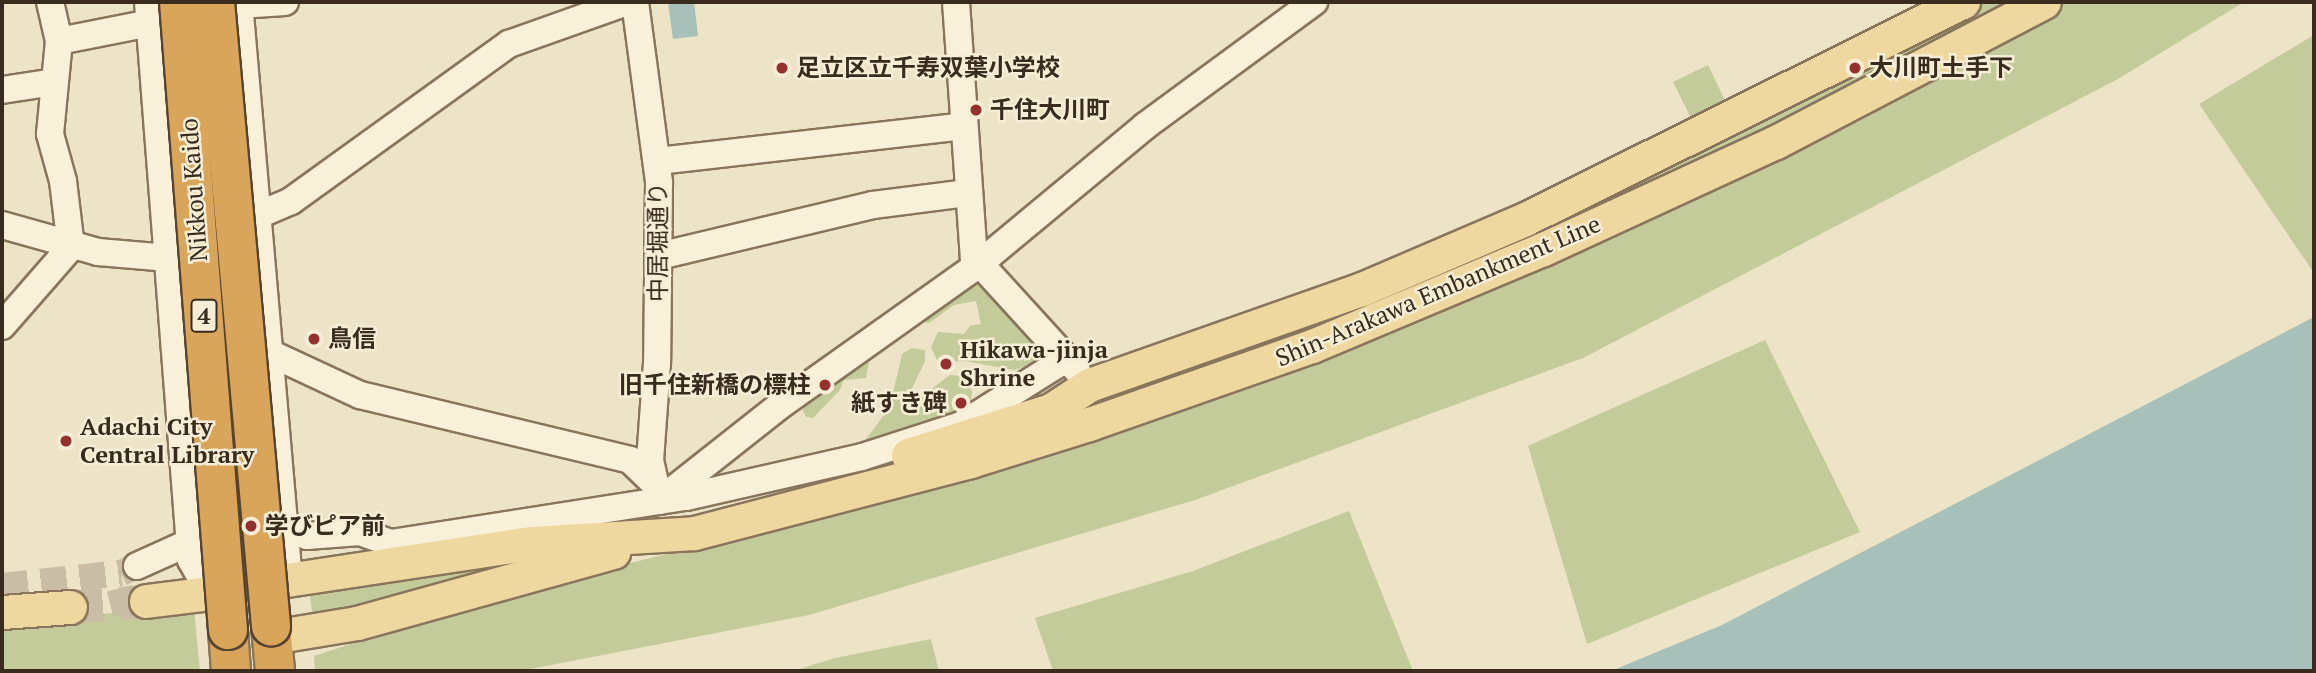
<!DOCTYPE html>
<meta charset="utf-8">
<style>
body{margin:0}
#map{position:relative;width:2316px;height:673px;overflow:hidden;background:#ede3c6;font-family:"PT Serif","Noto Sans JP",serif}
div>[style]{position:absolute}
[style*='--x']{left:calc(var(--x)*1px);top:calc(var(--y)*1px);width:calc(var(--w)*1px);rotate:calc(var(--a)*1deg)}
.green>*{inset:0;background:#c4cb9a}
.water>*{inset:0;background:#a7c1ba}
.minor-tunnel>*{height:26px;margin-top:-13px;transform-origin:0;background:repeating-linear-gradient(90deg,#c9bea5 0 26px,transparent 0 39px)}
.major-tunnel>*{height:33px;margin-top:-16.5px;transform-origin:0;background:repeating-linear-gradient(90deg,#c9bea5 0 33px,transparent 0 50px)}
.roads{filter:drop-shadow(2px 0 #88755c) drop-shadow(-2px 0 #88755c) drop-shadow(0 2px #88755c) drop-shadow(0 -2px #88755c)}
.minor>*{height:26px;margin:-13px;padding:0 13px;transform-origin:13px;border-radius:13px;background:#f8f0d9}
.major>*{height:33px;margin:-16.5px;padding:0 16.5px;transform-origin:16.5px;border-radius:16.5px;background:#efd89f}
.highway>*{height:38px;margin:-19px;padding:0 19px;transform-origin:19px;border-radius:19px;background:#d9a55a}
.bridges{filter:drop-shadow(2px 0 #564330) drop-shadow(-2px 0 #564330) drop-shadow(0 2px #564330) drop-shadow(0 -2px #564330)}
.highway-bridge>*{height:38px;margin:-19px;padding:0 19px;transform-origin:19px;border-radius:19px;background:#d9a55a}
.dots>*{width:19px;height:19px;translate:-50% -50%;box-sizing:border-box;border:4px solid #f5edd5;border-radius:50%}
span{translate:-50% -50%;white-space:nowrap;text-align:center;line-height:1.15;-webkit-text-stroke:5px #f5edd5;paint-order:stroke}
.shield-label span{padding:2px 5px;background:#f5edd5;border:2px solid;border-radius:5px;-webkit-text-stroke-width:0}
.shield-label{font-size:23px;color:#392c1f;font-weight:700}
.poi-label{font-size:24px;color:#392c1f;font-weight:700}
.left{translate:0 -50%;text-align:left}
.right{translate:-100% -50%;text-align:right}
.street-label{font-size:24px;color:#392c1f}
.frame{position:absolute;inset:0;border:4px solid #392c1f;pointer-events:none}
</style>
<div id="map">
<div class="green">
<div style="clip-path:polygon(1983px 2px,2012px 2px,1628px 198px,1333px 326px,1076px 416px,977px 441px)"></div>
<div style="clip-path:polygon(2062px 2px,2244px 2px,2118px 79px,1583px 358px,1195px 500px,809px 615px,520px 671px,315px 671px,314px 656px,497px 596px,776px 527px,1081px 442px,1404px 326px,1704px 195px)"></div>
<div style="clip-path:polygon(2314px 35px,2314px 273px,2199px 104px)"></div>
<div style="clip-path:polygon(1708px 65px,1729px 109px,1695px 126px,1673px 82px)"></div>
<div style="clip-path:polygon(975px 279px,985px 284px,1044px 353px,1044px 360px,1014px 370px,965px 361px,938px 362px,931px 347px,938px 332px,964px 334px,970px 326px,981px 324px,976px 301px,954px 305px,929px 323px,916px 321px)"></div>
<div style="clip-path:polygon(1765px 340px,1860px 532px,1587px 644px,1528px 446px)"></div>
<div style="clip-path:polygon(912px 348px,925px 350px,925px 361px,909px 395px,921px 397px,950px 375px,963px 376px,972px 391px,970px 413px,861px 446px,886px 412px,882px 399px,894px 389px,902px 354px)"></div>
<div style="clip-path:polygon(862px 355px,869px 361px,866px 378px,844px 380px,840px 390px,813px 418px,806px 417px,803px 411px,807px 394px)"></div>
<div style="clip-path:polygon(1349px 511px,1413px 671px,1053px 671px,1035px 618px,1193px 571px)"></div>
<div style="clip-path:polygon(585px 552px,313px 621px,309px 588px)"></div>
<div style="clip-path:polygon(193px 599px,200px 671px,2px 671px,2px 623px,146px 610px)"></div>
<div style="clip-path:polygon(931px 639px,939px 671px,793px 671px,835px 658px)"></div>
</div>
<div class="water">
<div style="clip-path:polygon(668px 2px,694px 2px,698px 36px,673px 39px)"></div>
<div style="clip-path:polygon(2314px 317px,2314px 671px,1611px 671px,1722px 625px)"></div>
</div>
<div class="minor-tunnel">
<div style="--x:2;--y:586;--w:120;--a:-6.2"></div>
<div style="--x:121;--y:573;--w:17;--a:-24"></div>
<div style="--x:110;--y:604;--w:37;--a:-14"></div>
</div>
<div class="major-tunnel">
<div style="--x:70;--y:607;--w:76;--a:-4.5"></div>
</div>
<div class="roads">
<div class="minor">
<div style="--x:148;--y:2;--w:560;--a:85.59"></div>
<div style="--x:191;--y:560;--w:21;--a:61"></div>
<div style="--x:201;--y:578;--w:33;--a:18"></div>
<div style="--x:239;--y:2;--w:580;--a:85.06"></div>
<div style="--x:635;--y:2;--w:183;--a:82.4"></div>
<div style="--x:659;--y:183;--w:180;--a:90.6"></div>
<div style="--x:657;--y:363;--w:97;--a:94.1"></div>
<div style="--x:650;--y:460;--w:42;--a:77.6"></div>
<div style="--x:956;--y:2;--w:256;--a:86"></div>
<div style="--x:974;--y:257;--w:153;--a:47.7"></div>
<div style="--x:239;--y:5;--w:46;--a:-3.7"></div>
<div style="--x:59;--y:41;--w:93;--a:-11.2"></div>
<div style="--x:2;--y:90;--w:53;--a:-8.7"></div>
<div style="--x:658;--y:161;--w:308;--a:-6.5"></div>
<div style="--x:256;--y:216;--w:38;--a:-23"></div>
<div style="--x:291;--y:201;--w:269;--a:-35.8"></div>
<div style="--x:509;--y:44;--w:125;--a:-19.6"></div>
<div style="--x:2;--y:225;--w:100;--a:15.7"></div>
<div style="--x:98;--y:252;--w:71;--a:4.8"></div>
<div style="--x:659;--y:256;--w:220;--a:-13.4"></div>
<div style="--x:873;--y:205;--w:96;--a:-7.2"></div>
<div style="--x:2;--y:326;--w:105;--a:-48.9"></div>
<div style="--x:71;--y:247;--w:66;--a:-96.9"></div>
<div style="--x:63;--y:181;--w:49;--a:-105.5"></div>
<div style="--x:50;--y:134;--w:93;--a:-84.5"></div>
<div style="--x:59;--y:41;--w:40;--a:-103"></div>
<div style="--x:259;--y:348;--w:111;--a:25"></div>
<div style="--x:360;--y:395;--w:278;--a:13.5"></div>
<div style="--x:630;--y:460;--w:33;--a:44"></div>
<div style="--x:659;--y:501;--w:157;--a:-38.3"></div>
<div style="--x:782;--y:404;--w:242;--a:-35.4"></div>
<div style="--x:979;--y:264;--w:216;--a:-39.7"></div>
<div style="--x:1145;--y:126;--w:210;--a:-36.3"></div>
<div style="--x:278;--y:532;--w:16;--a:-4"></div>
<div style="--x:294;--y:531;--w:14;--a:21"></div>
<div style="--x:307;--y:536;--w:53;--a:-4.3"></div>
<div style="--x:360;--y:532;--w:33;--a:20"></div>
<div style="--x:391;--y:543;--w:299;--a:-8.9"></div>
<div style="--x:686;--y:497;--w:180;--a:-12.8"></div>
<div style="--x:862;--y:457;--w:104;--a:-17.9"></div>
<div style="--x:961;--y:425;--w:124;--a:-32.2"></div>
<div style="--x:137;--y:566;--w:66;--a:-24.2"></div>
</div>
<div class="major">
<div style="--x:908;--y:455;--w:150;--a:-17.5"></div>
<div style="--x:1051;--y:410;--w:45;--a:-33.3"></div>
<div style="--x:1089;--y:385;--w:289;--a:-19.4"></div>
<div style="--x:1362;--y:289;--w:177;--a:-23.2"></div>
<div style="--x:1525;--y:219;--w:489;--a:-26.4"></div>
<div style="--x:280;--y:581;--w:255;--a:-8.6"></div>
<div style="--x:532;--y:543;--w:162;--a:-3.5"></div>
<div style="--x:694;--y:533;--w:285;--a:-14.6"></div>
<div style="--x:970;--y:461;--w:125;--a:-17.3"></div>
<div style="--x:1089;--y:424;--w:236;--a:-19.3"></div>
<div style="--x:1312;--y:346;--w:251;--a:-22.8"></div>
<div style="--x:1543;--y:249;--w:256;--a:-24.7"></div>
<div style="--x:1776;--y:142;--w:302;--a:-27.6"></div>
<div style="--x:146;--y:601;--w:56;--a:-7.1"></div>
<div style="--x:2;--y:612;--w:68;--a:-4.2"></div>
<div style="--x:272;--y:637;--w:86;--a:-9.4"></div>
<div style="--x:357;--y:623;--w:266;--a:-15.5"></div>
</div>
<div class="highway">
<div style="--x:271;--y:626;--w:45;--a:84.9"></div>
<div style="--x:228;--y:630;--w:41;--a:85.8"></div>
</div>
</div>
<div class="bridges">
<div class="highway-bridge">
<div style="--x:179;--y:2;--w:630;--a:85.54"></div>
<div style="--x:215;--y:2;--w:627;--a:84.87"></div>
</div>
</div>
<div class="dots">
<div style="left:782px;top:68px;background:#95302e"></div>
<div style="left:1855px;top:68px;background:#95302e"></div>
<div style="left:976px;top:110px;background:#95302e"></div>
<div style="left:314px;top:339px;background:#95302e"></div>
<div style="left:946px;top:364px;background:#95302e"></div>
<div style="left:825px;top:385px;background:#95302e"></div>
<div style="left:961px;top:403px;background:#95302e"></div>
<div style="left:66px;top:441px;background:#95302e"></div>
<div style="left:251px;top:526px;background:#95302e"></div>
</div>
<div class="shield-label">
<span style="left:204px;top:316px">4</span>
</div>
<div class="poi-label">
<span class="left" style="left:796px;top:68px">足立区立千寿双葉小学校</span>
<span class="left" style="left:1869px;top:68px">大川町土手下</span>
<span class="left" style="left:990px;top:110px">千住大川町</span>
<span class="left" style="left:328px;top:339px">鳥信</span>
<span class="left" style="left:960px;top:364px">Hikawa-jinja<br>Shrine</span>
<span class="right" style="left:811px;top:385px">旧千住新橋の標柱</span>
<span class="right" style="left:947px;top:403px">紙すき碑</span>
<span class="left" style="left:80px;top:441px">Adachi City<br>Central Library</span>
<span class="left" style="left:265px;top:526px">学びピア前</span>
</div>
<div class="street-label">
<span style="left:194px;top:190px;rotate:-94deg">Nikkou Kaido</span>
<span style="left:658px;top:242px;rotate:-90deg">中居堀通り</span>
<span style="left:1438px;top:291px;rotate:-23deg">Shin-Arakawa Embankment Line</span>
</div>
<div class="frame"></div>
</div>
